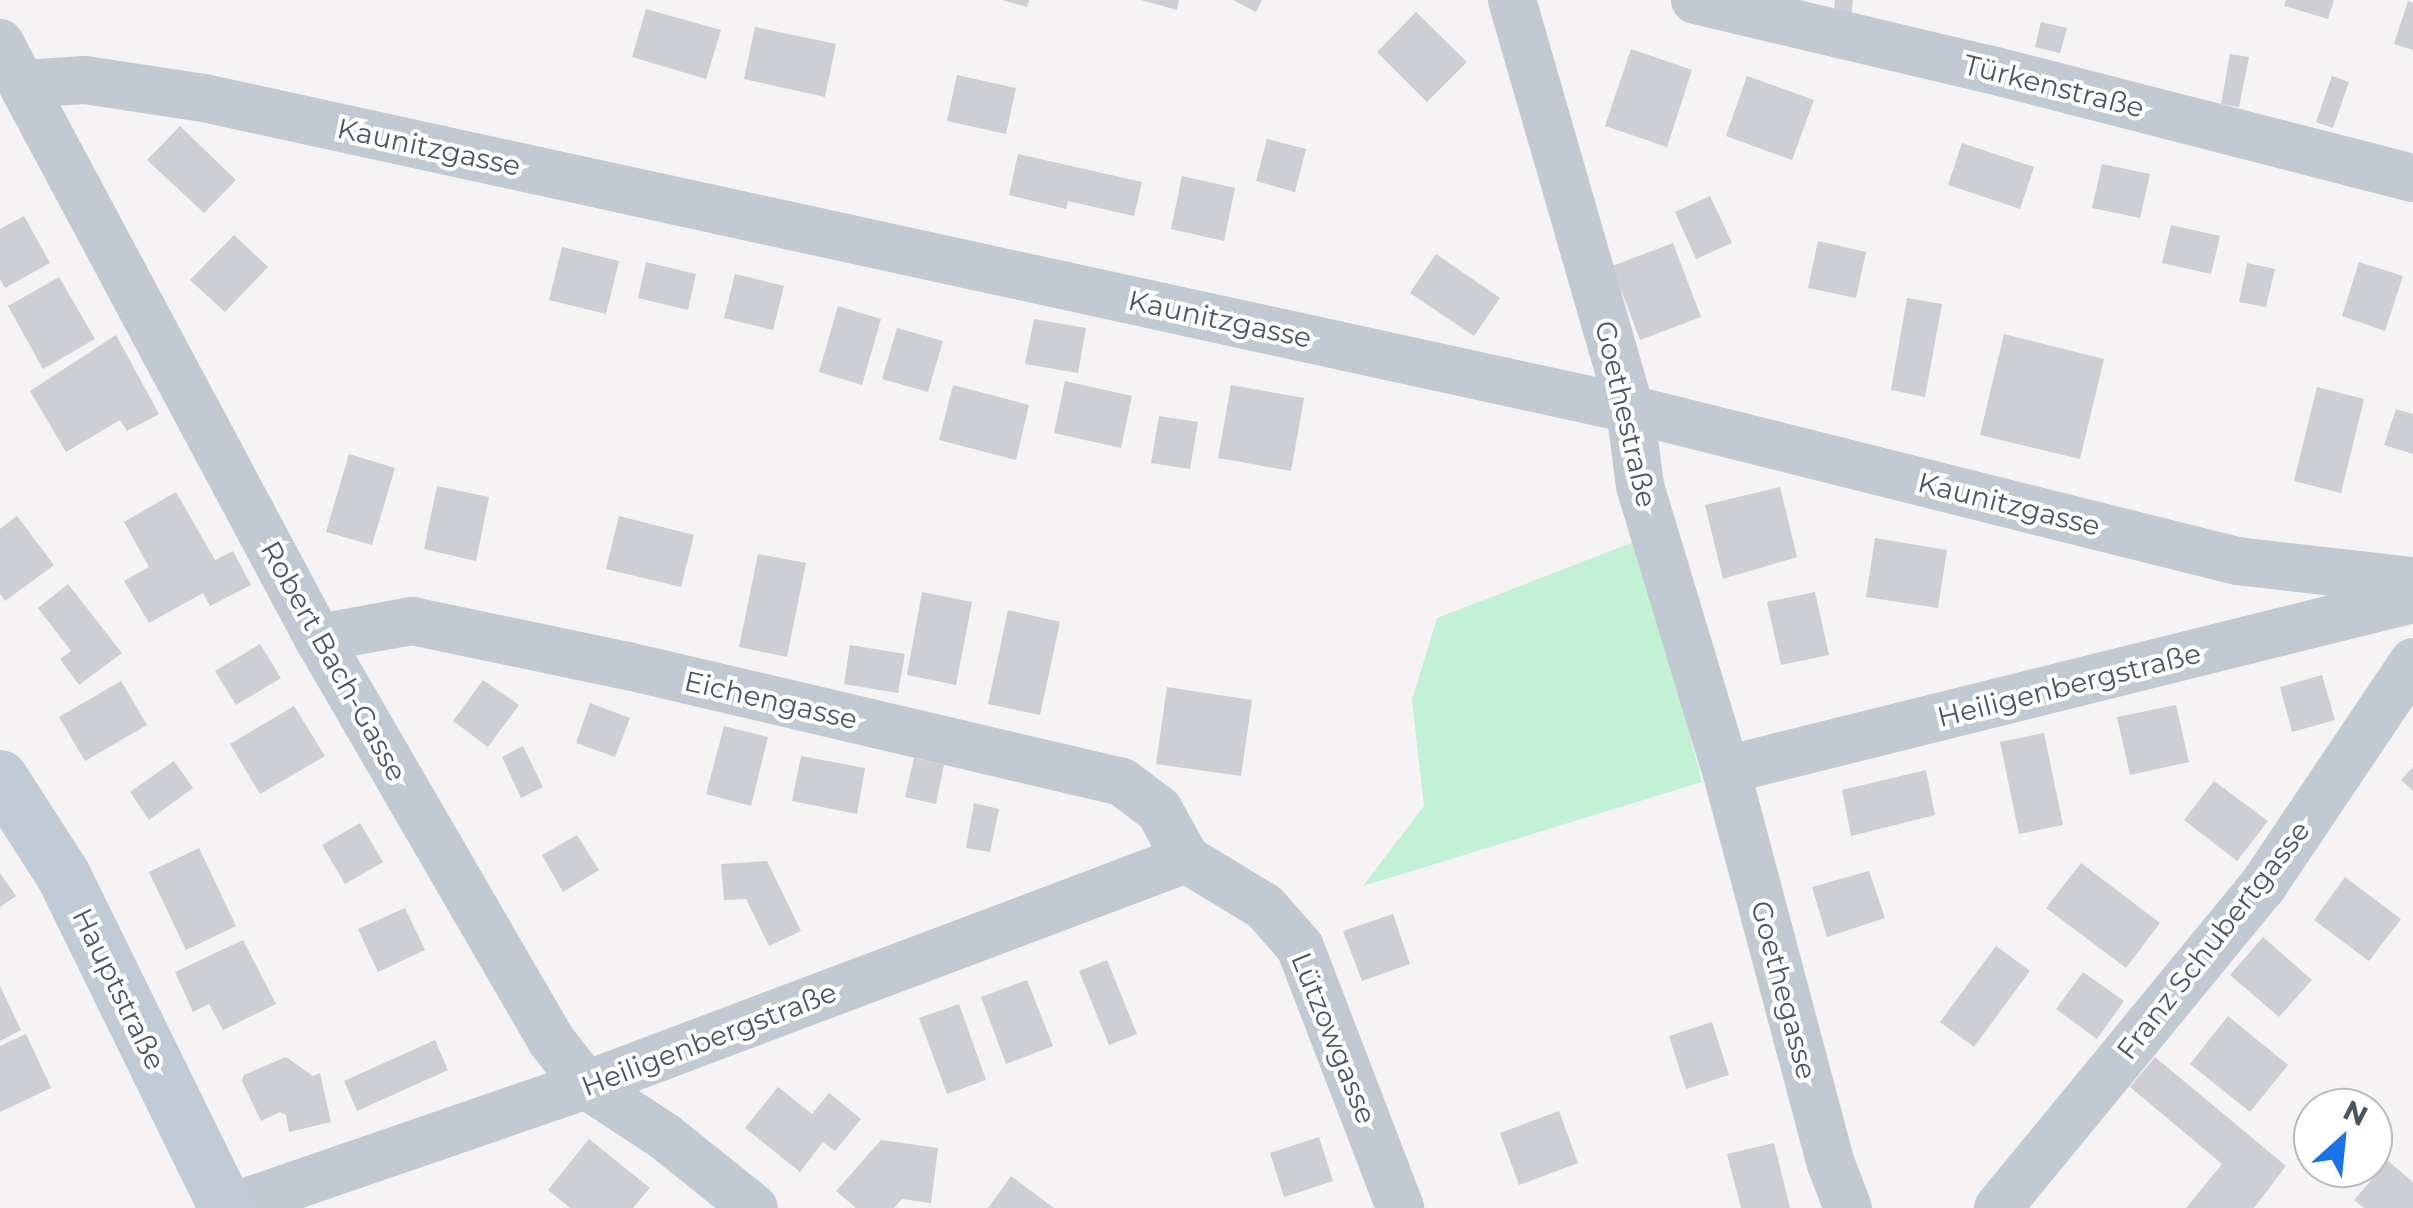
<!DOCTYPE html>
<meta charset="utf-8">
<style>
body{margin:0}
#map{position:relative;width:2413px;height:1208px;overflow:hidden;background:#f5f3f3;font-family:Montserrat,sans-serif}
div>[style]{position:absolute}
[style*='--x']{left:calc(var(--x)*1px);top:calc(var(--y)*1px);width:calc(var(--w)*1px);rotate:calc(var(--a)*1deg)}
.green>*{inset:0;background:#c3f1d5}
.building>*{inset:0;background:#cdcfd5}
.minor>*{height:48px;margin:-24px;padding:0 24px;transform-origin:24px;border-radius:24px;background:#c1cad2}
.secondary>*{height:55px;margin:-27.5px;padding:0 27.5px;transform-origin:27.5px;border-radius:27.5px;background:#c1cbd6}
span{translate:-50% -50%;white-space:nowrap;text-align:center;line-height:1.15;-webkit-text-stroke:8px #fff;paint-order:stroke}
.street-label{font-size:28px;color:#4a5661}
.north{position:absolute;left:2293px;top:1088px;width:100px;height:100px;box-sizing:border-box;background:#fff;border:2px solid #b7bbc0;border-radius:50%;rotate:27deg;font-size:28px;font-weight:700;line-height:40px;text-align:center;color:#4a5661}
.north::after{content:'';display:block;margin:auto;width:35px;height:45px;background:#1a73e8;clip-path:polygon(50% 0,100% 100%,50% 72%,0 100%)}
</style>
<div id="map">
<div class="green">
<div style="clip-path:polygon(1639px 540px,1702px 782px,1363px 886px,1424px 806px,1412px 700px,1437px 618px)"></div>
</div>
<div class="building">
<div style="clip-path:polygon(1002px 0,1029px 0,1027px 7px)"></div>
<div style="clip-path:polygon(1141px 0,1179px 0,1177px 10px)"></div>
<div style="clip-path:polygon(1233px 0,1262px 0,1256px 12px)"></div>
<div style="clip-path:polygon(1835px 0,1853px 0,1851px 18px,1833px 17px)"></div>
<div style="clip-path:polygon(2286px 0,2334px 0,2328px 19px,2284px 6px)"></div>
<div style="clip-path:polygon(2408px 1px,2413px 3px,2413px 50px,2394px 44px)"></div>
<div style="clip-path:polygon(646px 9px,721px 30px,706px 79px,632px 57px)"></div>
<div style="clip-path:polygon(1416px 12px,1467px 62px,1427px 102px,1377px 52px)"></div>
<div style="clip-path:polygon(2041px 22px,2067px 28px,2060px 53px,2035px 47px)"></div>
<div style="clip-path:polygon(755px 27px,836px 44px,825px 97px,744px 79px)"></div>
<div style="clip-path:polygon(1631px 49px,1692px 70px,1667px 147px,1605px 126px)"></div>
<div style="clip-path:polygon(2230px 54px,2249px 57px,2239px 107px,2221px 104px)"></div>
<div style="clip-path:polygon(957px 75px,1016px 88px,1006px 134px,947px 121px)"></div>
<div style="clip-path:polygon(1747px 76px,1814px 100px,1792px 160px,1726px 136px)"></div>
<div style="clip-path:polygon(2332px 76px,2349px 82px,2333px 128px,2316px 122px)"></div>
<div style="clip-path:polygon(180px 126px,236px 180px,204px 213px,147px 160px)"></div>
<div style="clip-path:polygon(1267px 139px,1306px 149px,1295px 192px,1256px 181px)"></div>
<div style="clip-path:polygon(1962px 143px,2034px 167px,2020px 209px,1948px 185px)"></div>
<div style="clip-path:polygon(1018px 154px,1142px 182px,1134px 216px,1068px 201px,1066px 209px,1009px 195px)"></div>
<div style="clip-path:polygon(2102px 164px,2150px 174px,2140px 218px,2092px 208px)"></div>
<div style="clip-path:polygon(1182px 176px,1235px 188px,1224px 241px,1171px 229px)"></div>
<div style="clip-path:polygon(1710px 196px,1732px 243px,1696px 259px,1675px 212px)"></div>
<div style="clip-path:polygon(24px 216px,50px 263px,5px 288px,0 279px,0 229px)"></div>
<div style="clip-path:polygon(2171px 225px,2220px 236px,2211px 274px,2162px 263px)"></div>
<div style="clip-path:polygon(234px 235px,268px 267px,225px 312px,190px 280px)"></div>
<div style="clip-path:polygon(1818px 241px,1866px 252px,1856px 298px,1808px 288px)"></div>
<div style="clip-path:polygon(1673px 243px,1701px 317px,1640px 340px,1612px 266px)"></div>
<div style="clip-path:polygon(562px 247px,619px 261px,606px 314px,549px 300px)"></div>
<div style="clip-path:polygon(1436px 254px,1500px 298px,1474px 336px,1410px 293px)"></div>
<div style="clip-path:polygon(646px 262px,696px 274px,688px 310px,638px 298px)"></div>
<div style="clip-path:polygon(2359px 262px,2403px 276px,2385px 331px,2342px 316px)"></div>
<div style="clip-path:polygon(2247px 263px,2275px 269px,2266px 307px,2239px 302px)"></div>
<div style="clip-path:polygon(735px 274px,784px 286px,773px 330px,724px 318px)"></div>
<div style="clip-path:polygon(59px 277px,95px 339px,43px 369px,8px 306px)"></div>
<div style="clip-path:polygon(1907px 298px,1942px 304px,1925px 397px,1891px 390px)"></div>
<div style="clip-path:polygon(838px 306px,881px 319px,862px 385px,819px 372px)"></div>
<div style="clip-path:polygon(1034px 319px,1086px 328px,1078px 373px,1025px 364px)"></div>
<div style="clip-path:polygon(897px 328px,943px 341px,928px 392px,882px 379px)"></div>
<div style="clip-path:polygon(2004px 334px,2104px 359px,2080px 459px,1980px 435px)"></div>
<div style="clip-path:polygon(116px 335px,159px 414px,127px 431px,120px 420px,66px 452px,30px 391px)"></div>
<div style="clip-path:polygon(1065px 381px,1132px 396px,1121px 448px,1054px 433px)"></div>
<div style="clip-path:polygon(953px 385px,1029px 405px,1016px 460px,939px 440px)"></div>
<div style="clip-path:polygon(1231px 385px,1304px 398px,1291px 471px,1218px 458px)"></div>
<div style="clip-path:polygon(2317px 387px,2364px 399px,2341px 493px,2294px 481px)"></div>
<div style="clip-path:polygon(2396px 409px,2413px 414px,2413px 454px,2384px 445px)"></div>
<div style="clip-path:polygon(1159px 416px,1198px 422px,1190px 469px,1151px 463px)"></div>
<div style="clip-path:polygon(349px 454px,395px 468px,372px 545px,326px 532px)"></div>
<div style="clip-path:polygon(437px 486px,489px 497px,476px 561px,424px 549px)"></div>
<div style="clip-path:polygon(1780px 487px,1797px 557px,1723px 579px,1705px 505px)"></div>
<div style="clip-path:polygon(176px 492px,215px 560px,233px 551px,251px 585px,210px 606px,203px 593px,149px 623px,124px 581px,149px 567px,124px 522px)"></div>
<div style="clip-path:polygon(17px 516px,54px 565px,5px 601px,0 594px,0 529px)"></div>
<div style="clip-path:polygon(619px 516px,694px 535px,681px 587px,606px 569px)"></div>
<div style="clip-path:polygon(1875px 538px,1947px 550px,1938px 608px,1866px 597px)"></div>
<div style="clip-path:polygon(758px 554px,806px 563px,787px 657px,739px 647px)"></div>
<div style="clip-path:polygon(68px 584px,122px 653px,79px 685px,60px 659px,71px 651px,38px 608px)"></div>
<div style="clip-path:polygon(922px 592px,972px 602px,956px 685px,907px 675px)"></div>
<div style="clip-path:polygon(1815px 592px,1829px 655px,1781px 665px,1767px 602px)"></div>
<div style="clip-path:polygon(1008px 610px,1060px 622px,1040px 715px,988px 704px)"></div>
<div style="clip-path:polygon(260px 644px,281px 678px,236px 705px,215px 671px)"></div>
<div style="clip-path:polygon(850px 645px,905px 654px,898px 693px,844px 684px)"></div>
<div style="clip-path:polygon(2322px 675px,2335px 720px,2292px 732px,2280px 687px)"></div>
<div style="clip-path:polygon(483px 680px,519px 705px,488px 747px,453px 721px)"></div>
<div style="clip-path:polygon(121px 681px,147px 725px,85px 761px,59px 717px)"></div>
<div style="clip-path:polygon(1167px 687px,1252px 700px,1241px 776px,1156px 764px)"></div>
<div style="clip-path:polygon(590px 703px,630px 718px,615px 757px,576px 743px)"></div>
<div style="clip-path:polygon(2176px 705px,2189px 762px,2130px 775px,2117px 717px)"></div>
<div style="clip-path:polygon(294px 706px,325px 756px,260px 794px,230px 744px)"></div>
<div style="clip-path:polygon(724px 726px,768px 737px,751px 806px,706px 794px)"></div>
<div style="clip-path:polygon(2044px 733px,2063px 825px,2019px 834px,2000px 742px)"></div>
<div style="clip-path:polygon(523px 746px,543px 787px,521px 798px,502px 757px)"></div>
<div style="clip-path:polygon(801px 756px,865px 768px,857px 814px,792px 801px)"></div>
<div style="clip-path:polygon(914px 758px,944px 765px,936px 804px,905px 797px)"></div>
<div style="clip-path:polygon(174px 761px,193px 788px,149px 820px,130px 792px)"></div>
<div style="clip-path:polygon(2413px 767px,2413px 791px,2401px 780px)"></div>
<div style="clip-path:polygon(1926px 770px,1935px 815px,1851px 836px,1842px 790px)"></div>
<div style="clip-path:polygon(2214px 781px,2268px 821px,2237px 861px,2184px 820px)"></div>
<div style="clip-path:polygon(974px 803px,999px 809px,990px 852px,966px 848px)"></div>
<div style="clip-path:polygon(360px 823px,383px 862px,345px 884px,322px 845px)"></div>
<div style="clip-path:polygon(577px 835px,599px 870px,563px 892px,542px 855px)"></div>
<div style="clip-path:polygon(199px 848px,236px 926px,186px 950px,149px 872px)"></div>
<div style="clip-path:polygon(767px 861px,801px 931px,769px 946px,746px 899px,724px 900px,721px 864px)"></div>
<div style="clip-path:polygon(2081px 863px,2160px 923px,2126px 968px,2046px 908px)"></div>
<div style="clip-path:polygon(1869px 871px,1885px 918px,1827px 937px,1812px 887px)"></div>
<div style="clip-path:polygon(0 873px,16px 896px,0 907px)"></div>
<div style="clip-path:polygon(2345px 877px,2401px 919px,2369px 961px,2314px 920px)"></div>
<div style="clip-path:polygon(405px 908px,425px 950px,378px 972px,358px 929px)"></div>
<div style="clip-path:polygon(1393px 914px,1410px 964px,1362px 981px,1343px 931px)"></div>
<div style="clip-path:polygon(2263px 937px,2312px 980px,2279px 1017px,2230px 975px)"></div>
<div style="clip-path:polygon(243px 940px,276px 1004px,223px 1030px,209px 1004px,193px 1012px,175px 972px)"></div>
<div style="clip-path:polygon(1996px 946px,2030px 971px,1974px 1047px,1940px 1022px)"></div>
<div style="clip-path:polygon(1107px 960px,1137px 1034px,1109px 1045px,1079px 971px)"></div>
<div style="clip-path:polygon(2083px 972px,2124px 1001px,2097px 1039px,2056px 1009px)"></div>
<div style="clip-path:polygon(1027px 980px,1053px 1046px,1006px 1064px,981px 997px)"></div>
<div style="clip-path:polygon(0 986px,21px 1030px,0 1041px)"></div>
<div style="clip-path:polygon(959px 1004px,986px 1080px,947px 1094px,919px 1018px)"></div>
<div style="clip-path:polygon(2228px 1016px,2288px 1065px,2250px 1112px,2190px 1064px)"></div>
<div style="clip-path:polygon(1712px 1022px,1729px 1075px,1686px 1089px,1669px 1036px)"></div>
<div style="clip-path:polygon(26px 1034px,51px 1088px,0 1112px,0 1046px)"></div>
<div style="clip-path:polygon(435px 1040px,448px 1070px,357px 1111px,344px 1081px)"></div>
<div style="clip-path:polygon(286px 1057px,313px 1076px,320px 1073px,331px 1122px,289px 1132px,286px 1115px,280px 1112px,261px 1121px,242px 1081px,244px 1075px)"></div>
<div style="clip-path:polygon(2155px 1057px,2286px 1166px,2254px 1208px,2186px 1208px,2222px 1164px,2130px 1087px)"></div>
<div style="clip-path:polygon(778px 1087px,812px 1114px,829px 1093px,861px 1119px,835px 1151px,823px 1142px,800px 1172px,745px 1128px)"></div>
<div style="clip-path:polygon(1559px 1111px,1578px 1163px,1519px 1185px,1500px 1133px)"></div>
<div style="clip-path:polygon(1319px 1137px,1333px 1181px,1284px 1197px,1270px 1153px)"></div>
<div style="clip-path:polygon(589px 1139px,650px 1188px,633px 1208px,570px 1208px,548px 1190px)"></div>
<div style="clip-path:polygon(881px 1140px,938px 1148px,931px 1203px,902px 1199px,894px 1208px,856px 1208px,836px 1191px)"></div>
<div style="clip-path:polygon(1774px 1143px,1790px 1208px,1741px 1208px,1727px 1154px)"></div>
<div style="clip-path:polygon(2388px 1161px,2413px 1182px,2413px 1208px,2364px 1208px,2354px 1200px)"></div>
<div style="clip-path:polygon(1011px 1176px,1054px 1208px,988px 1208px)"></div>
</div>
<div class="minor">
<div style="--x:1512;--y:0;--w:426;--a:73.9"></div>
<div style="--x:1630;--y:409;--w:78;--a:82.6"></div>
<div style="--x:1640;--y:486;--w:297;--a:73.2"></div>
<div style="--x:1726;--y:770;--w:408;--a:75.1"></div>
<div style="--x:1831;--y:1164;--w:47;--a:68.9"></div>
<div style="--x:1695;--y:0;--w:301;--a:13.3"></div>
<div style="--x:1988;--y:69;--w:439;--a:14.4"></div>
<div style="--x:0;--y:43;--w:675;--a:61.88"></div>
<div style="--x:318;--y:638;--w:465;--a:59.9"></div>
<div style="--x:551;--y:1040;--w:57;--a:52.1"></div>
<div style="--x:586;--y:1085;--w:93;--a:33.2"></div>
<div style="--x:664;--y:1136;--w:115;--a:38.7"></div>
<div style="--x:24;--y:84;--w:61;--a:-3.8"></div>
<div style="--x:85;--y:80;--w:120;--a:8.6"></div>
<div style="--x:204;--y:98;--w:1460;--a:12.3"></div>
<div style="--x:1630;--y:409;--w:626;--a:14.06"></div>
<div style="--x:2237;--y:561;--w:177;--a:6.5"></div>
<div style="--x:318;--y:638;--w:96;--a:-10.3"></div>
<div style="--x:412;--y:621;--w:221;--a:11.8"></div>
<div style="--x:628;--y:666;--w:507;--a:13.21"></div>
<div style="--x:1122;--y:782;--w:46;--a:37.1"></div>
<div style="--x:1159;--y:810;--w:56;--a:61.1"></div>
<div style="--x:1186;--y:859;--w:92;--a:31.3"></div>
<div style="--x:1265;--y:907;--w:53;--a:48.8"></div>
<div style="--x:1300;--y:947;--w:280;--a:69"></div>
<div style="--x:1726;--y:770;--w:708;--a:-13.98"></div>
<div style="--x:229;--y:1208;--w:378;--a:-19"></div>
<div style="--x:586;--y:1085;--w:641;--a:-20.64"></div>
<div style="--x:1998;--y:1208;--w:416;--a:-50.6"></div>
<div style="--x:2262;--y:887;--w:271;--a:-56.1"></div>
</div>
<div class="secondary">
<div style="--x:0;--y:777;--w:117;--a:57.3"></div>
<div style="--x:63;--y:875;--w:371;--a:63.9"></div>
</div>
<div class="street-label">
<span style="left:2054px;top:86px;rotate:14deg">Türkenstraße</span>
<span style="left:429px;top:147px;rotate:12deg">Kaunitzgasse</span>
<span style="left:1220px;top:319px;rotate:12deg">Kaunitzgasse</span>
<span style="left:1626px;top:414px;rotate:77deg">Goethestraße</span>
<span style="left:2009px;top:504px;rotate:14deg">Kaunitzgasse</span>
<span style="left:334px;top:661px;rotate:61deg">Robert Bach-Gasse</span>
<span style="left:2069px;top:685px;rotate:-14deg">Heiligenbergstraße</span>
<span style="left:771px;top:700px;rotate:13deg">Eichengasse</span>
<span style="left:2213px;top:940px;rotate:-52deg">Franz Schubertgasse</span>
<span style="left:119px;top:989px;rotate:64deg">Hauptstraße</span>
<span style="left:1784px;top:990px;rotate:75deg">Goethegasse</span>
<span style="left:1334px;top:1038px;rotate:68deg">Lützowgasse</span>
<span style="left:709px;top:1039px;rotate:-21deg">Heiligenbergstraße</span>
</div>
<div class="north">N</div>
</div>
